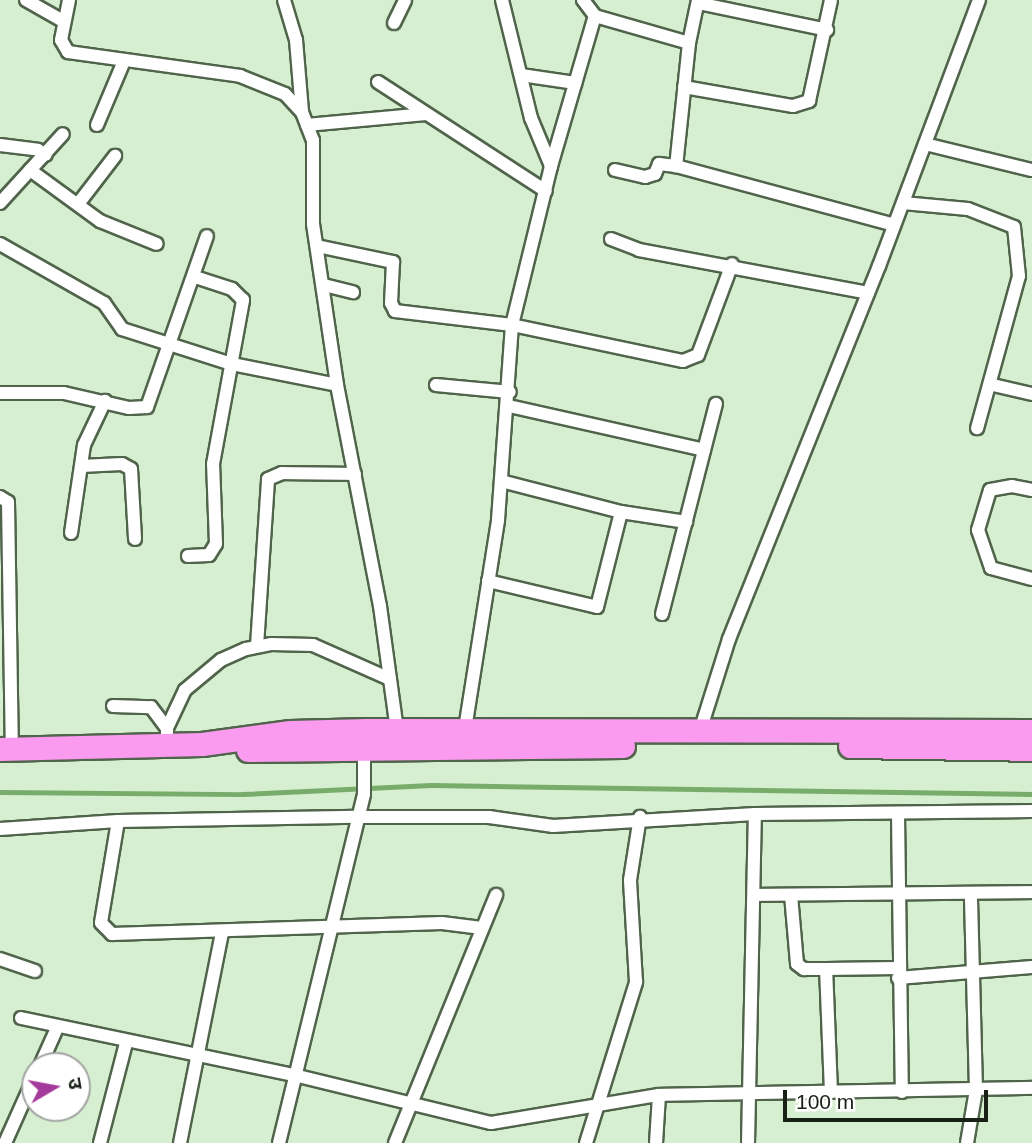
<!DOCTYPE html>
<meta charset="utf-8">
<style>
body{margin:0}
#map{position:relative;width:1032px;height:1143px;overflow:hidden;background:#d7efd1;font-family:Helvetica,"Noto Sans Devanagari",sans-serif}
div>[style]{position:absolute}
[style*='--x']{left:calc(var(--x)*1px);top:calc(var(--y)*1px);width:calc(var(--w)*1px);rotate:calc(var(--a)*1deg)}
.stream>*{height:4.5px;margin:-2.25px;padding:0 2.25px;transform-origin:2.25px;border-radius:2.25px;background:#78ac6b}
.roads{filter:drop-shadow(2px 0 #50644b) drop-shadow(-2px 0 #50644b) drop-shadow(0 2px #50644b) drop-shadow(0 -2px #50644b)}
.street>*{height:12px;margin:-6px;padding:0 6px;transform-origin:6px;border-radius:6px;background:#fff}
.highway>*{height:23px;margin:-11.5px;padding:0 11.5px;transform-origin:11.5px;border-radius:11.5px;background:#fb9bf0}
span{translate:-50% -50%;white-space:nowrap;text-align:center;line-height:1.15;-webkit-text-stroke:7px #fff;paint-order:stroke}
.north{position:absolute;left:21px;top:1052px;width:70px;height:70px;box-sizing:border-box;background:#fff;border:2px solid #a3a6a2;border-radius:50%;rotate:80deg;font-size:19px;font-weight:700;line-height:28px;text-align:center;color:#192117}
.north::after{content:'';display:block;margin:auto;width:24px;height:32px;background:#a43a9b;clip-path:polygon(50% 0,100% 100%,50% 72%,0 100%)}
.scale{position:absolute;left:783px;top:1090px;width:205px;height:32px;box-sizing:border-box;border:4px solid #192117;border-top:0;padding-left:9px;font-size:21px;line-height:24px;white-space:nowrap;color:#192117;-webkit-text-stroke:5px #fff;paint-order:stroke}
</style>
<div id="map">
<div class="stream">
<div style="--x:0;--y:792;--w:243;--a:0.5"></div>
<div style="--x:243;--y:794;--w:188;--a:-2.7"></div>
<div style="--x:431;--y:785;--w:601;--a:0.86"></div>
</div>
<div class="roads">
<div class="street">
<div style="--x:26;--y:0;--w:43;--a:29.6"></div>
<div style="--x:69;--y:0;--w:41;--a:101.3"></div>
<div style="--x:61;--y:40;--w:14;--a:60"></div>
<div style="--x:68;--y:52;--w:174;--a:7.9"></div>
<div style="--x:240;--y:76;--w:48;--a:21.8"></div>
<div style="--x:285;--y:94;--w:25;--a:47"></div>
<div style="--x:302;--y:112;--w:30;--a:69"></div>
<div style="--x:313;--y:140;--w:84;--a:90"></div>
<div style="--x:313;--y:224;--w:163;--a:81.5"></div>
<div style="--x:337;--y:385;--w:225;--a:79"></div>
<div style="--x:380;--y:606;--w:125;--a:82.2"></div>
<div style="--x:284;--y:0;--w:42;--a:73.3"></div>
<div style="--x:296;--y:40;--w:72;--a:85.2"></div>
<div style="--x:502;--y:0;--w:122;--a:76.2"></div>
<div style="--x:531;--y:118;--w:52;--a:67.4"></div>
<div style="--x:583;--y:0;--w:20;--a:53"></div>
<div style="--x:595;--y:16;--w:98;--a:16"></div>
<div style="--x:698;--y:0;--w:44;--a:101.8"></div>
<div style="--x:689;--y:43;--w:124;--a:96"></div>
<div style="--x:676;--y:166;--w:226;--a:15.1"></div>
<div style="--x:698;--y:3;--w:132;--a:11.8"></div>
<div style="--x:394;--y:23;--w:25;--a:-64"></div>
<div style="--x:521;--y:75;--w:55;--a:8.4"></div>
<div style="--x:378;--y:82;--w:200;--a:33"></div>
<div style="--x:684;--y:87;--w:111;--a:9.9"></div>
<div style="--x:793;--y:106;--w:17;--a:-17"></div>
<div style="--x:809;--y:101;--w:103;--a:-77.7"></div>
<div style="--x:97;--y:125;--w:69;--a:-67.1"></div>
<div style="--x:307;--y:125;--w:119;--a:-5.3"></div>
<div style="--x:925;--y:144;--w:110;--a:13.7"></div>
<div style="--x:0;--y:145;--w:38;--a:7"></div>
<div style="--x:38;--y:150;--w:9;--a:32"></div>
<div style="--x:30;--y:170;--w:87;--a:36.1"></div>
<div style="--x:100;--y:221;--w:61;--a:22"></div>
<div style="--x:615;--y:170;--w:31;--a:13"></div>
<div style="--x:645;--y:177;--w:10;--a:-17"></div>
<div style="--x:655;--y:174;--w:11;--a:-68"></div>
<div style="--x:659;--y:164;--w:17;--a:7"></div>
<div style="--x:0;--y:203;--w:93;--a:-47.6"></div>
<div style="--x:903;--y:203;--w:65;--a:5.3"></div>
<div style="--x:968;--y:209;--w:49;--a:21.4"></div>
<div style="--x:1014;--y:227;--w:49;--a:84.2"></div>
<div style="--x:1019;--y:276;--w:158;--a:105.4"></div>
<div style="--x:78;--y:204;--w:61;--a:-52.4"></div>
<div style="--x:611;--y:239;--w:30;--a:21"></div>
<div style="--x:639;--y:250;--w:233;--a:10.6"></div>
<div style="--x:0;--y:244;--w:120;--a:29.6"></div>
<div style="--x:104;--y:303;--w:32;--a:55"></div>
<div style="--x:122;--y:329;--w:115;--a:17.7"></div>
<div style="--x:232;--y:364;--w:107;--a:11.3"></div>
<div style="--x:317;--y:246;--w:78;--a:11.9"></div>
<div style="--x:393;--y:262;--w:41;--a:92.8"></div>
<div style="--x:391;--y:303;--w:9;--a:63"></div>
<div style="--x:395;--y:311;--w:118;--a:6.8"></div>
<div style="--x:512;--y:325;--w:175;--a:11.9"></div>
<div style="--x:683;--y:361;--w:16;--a:-22"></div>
<div style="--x:698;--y:355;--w:97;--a:-69.5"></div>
<div style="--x:324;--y:285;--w:30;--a:14"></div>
<div style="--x:436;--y:385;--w:74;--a:5.4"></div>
<div style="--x:993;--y:385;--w:40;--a:13"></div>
<div style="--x:0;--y:393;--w:64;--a:0"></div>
<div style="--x:64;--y:393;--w:67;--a:13"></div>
<div style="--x:129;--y:408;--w:18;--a:-3"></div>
<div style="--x:147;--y:407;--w:181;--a:-70.7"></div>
<div style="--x:509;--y:406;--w:200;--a:12.7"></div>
<div style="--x:81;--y:466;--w:41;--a:-2.8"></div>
<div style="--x:122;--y:464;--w:10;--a:29"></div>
<div style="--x:131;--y:469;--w:70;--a:86.7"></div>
<div style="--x:501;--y:481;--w:124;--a:14.5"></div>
<div style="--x:621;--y:512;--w:66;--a:8.7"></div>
<div style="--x:1032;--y:490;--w:20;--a:-169"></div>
<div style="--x:1012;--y:486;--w:22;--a:170"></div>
<div style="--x:990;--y:490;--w:42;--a:106.7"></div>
<div style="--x:978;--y:530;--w:40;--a:71.1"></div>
<div style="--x:991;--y:568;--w:42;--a:15"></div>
<div style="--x:0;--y:497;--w:9;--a:32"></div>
<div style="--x:8;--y:502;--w:247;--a:89.1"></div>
<div style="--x:71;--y:533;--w:89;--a:-81.6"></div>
<div style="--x:84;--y:445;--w:49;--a:-64.5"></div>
<div style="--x:188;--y:556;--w:21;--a:-3"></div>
<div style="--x:209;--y:555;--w:13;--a:-58"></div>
<div style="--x:216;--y:544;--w:80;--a:-92.1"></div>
<div style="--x:213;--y:464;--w:167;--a:-79.6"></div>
<div style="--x:243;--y:300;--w:16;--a:-135"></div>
<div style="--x:232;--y:289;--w:40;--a:-162"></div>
<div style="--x:488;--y:581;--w:112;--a:13.4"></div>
<div style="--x:597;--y:607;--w:98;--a:-75.8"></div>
<div style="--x:662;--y:614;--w:217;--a:-75.6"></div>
<div style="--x:257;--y:646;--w:167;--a:-86.2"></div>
<div style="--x:268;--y:479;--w:15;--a:-23"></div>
<div style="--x:282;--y:473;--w:73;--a:0.8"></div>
<div style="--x:113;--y:706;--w:38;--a:2"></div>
<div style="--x:151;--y:707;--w:26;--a:53"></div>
<div style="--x:465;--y:729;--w:212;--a:-81"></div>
<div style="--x:498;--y:520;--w:196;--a:-85.9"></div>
<div style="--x:512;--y:325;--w:164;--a:-76.2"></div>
<div style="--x:551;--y:166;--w:156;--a:-73.7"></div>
<div style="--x:700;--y:731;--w:96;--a:-72.5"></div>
<div style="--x:729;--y:639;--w:402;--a:-68.1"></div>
<div style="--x:879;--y:266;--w:284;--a:-69.4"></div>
<div style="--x:167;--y:745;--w:17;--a:-90"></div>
<div style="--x:167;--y:728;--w:42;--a:-64.7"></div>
<div style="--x:185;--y:690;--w:47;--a:-39.8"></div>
<div style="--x:221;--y:660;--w:27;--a:-24"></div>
<div style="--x:246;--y:649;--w:25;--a:-11"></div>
<div style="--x:271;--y:644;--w:42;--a:1.4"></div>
<div style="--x:313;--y:645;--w:84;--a:23.8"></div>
<div style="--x:898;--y:815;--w:277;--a:89.2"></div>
<div style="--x:118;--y:821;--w:103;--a:99.5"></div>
<div style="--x:101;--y:923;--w:16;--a:45"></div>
<div style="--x:112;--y:934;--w:330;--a:-1.9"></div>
<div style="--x:442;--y:923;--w:40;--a:7.1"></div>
<div style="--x:0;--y:829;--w:118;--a:-3.9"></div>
<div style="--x:118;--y:821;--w:239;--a:-1"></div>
<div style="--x:357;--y:817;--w:132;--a:0"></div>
<div style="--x:489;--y:817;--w:65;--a:8"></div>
<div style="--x:553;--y:826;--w:202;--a:-3.4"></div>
<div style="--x:755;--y:814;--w:277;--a:-0.6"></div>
<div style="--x:754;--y:895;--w:278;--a:-0.6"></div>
<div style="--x:791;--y:895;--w:69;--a:85"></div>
<div style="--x:797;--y:964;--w:9;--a:36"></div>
<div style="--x:804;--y:969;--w:22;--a:0"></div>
<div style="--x:0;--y:959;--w:37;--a:19"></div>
<div style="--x:898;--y:978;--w:134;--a:-4.7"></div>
<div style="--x:21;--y:1018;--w:279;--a:11.8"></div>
<div style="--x:294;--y:1075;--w:203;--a:13.7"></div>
<div style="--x:491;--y:1123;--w:170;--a:-9.5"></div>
<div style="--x:659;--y:1095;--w:373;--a:-1.1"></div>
<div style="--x:40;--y:1066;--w:42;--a:-65.9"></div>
<div style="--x:831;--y:1092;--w:123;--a:-92.3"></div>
<div style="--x:826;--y:969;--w:71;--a:-0.8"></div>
<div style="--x:5;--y:1143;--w:73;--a:-65.9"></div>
<div style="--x:100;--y:1143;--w:103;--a:-75.4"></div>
<div style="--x:180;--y:1143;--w:215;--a:-78.7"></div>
<div style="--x:279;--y:1143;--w:359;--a:-76.3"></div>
<div style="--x:364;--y:794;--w:45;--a:-90"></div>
<div style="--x:395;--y:1143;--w:268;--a:-67.8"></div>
<div style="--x:586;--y:1143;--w:169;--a:-72.7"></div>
<div style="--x:636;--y:982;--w:102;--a:-93.4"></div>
<div style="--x:630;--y:880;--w:64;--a:-81"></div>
<div style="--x:656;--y:1143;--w:48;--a:-86.4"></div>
<div style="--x:748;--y:1143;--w:329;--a:-88.8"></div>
<div style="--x:967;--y:1143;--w:54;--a:-80.4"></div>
<div style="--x:976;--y:1090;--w:197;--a:-91.5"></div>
</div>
<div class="highway">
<div style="--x:850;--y:746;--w:182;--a:0.9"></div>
<div style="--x:0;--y:749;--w:202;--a:-1.4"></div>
<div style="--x:202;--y:744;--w:89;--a:-7.8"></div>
<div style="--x:290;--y:732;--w:77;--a:-1.5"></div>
<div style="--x:367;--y:730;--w:665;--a:0.09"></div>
<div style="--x:248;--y:750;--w:375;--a:-0.6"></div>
</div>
</div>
<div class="north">उ</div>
<div class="scale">100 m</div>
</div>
